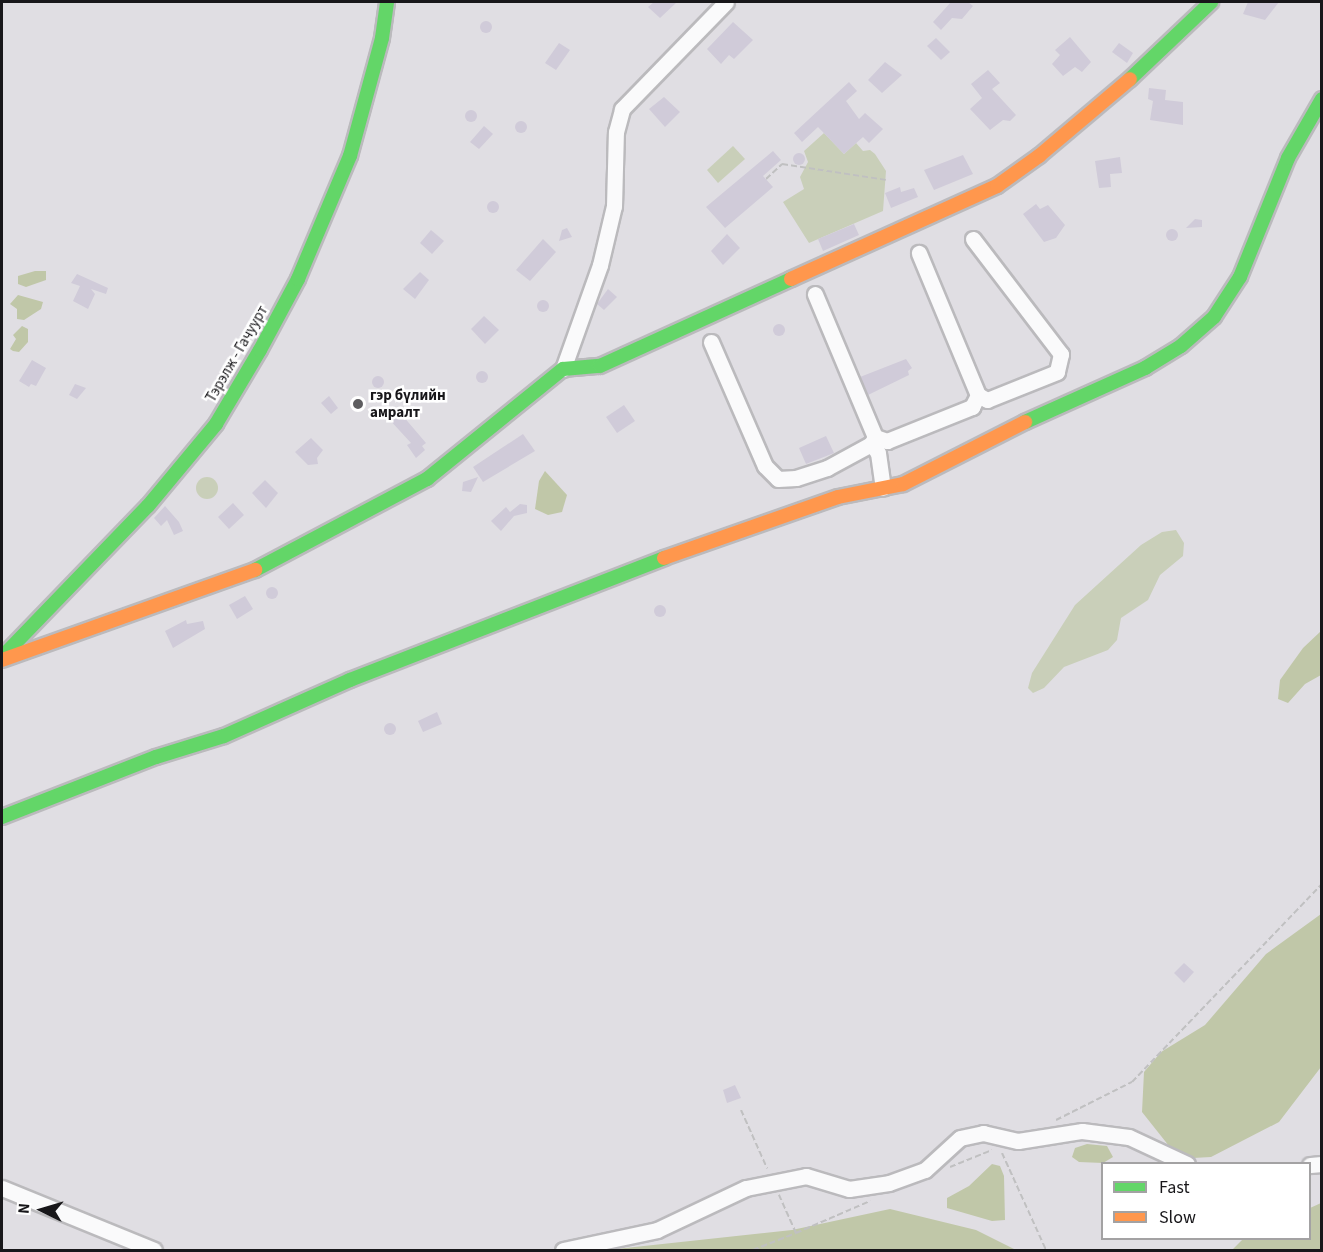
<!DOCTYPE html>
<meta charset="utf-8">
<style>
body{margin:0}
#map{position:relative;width:1323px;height:1252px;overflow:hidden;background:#e0dee3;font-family:"Source Sans 3",sans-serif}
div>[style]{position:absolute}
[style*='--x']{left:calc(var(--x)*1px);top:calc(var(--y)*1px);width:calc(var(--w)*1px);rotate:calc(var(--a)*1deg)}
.green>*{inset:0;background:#c9cfb9}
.round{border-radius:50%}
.forest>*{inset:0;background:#c0c7a8}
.building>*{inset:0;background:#d0cbd9}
.path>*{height:2px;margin-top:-1px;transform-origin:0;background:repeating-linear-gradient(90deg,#c0c0c1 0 6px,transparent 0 9px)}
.roads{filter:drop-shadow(2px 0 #bbbabd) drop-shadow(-2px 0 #bbbabd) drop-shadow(0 2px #bbbabd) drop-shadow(0 -2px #bbbabd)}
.street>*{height:15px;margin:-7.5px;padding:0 7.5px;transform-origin:7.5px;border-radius:7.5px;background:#fafafb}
.fast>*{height:14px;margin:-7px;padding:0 7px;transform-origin:7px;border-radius:7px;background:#63d668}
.slow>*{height:14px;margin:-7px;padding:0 7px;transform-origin:7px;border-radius:7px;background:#ff974d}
.dots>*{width:16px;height:16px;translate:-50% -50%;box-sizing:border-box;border:3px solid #fff;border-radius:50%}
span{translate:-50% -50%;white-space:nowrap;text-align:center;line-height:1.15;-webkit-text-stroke:5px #fff;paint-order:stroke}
.street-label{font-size:15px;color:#18171a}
.poi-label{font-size:15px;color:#18171a;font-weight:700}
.left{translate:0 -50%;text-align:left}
.frame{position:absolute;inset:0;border:3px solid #18171a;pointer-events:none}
.legend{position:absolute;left:1101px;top:1162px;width:210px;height:78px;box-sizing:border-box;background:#fff;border:2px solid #a3a2a3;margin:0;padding:8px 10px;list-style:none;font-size:18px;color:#18171a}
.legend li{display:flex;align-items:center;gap:12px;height:30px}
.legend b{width:30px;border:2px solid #a3a2a3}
.north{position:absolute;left:12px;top:1180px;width:60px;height:60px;-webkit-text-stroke:4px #fff;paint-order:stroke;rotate:275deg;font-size:16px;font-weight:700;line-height:24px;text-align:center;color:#18171a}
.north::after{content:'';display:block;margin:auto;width:21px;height:27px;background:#18171a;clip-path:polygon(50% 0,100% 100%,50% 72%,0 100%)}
</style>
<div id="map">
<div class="green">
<div style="clip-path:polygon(824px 133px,844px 154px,856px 143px,863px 151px,870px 150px,875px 154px,886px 171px,883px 211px,809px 243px,783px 202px,804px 189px,800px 177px,808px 162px,804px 151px)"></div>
<div style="clip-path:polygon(733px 146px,745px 159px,718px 183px,707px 170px)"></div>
<div class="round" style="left:196px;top:477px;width:22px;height:22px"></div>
<div style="clip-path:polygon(1176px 530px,1184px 543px,1183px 556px,1160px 575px,1148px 600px,1121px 618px,1117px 640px,1108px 650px,1064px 667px,1044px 688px,1033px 693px,1028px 688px,1032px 673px,1075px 605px,1141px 545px,1162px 532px)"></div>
</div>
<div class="forest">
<div style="clip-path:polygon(35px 271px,46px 271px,46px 280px,26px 287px,18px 284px,18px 276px)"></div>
<div style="clip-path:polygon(18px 295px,43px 302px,41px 309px,24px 320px,17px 319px,17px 309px,10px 304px)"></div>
<div style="clip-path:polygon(22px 326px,28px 329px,28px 342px,19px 352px,13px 351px,10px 349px,16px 339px,13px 335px)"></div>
<div style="clip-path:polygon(545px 471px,567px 495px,562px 512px,548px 515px,535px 509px,539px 481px)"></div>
<div style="clip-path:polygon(1321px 631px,1321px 675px,1305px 684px,1288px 703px,1278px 699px,1280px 680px,1303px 648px)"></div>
<div style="clip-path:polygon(1321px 914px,1321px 1067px,1279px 1122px,1211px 1157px,1193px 1158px,1169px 1146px,1142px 1112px,1144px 1072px,1161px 1052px,1205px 1025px,1266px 954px)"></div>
<div style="clip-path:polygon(1087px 1144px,1107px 1146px,1113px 1157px,1103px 1163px,1079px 1162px,1072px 1157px,1075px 1148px)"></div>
<div style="clip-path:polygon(992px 1164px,1000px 1166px,1004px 1176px,1005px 1220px,992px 1221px,947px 1208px,947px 1198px,969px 1186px)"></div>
<div style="clip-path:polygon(1321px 1203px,1321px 1250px,1232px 1250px,1243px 1239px,1310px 1238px,1310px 1208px)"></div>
<div style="clip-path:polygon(890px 1209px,976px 1230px,1016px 1250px,607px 1250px,792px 1230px)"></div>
</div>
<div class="building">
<div style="clip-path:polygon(654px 2px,677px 2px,660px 18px,648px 7px)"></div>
<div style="clip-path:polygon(951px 2px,968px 2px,973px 6px,962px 19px,952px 18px,941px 30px,933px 22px)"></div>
<div style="clip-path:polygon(1248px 2px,1279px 2px,1265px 20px,1243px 14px)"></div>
<div class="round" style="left:480px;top:21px;width:12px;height:12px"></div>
<div style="clip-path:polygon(733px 22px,753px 40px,734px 59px,729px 55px,721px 64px,707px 49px)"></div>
<div style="clip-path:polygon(1070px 37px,1091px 62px,1082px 72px,1075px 67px,1063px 76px,1052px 64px,1060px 55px,1055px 50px)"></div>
<div style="clip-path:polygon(936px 38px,950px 52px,941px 60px,927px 46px)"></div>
<div style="clip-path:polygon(559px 43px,570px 50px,556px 70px,545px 63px)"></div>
<div style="clip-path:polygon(1119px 43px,1133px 53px,1127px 63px,1112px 52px)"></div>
<div style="clip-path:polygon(885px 62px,902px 75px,882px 93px,868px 80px)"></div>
<div style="clip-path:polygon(988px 70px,1000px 83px,992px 89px,1016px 115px,1010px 121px,1003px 120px,990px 130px,970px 109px,982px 98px,971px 84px)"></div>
<div style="clip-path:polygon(849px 82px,857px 91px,846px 101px,859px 119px,865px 113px,883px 129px,869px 143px,863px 137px,844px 154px,818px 127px,802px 142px,794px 133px)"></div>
<div style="clip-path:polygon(1149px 88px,1166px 90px,1165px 100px,1183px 102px,1183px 125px,1150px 120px,1153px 101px,1148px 99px)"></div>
<div style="clip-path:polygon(664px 97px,680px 112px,665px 127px,649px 109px)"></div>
<div class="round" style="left:465px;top:110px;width:12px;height:12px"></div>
<div class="round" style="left:515px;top:121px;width:12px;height:12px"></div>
<div style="clip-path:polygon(484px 126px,493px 134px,479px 149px,470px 142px)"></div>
<div style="clip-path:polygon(773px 151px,781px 160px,763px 176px,773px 187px,725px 228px,706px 207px)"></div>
<div class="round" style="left:793px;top:153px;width:12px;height:12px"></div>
<div style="clip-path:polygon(963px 155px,973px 174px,934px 190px,924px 170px)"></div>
<div style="clip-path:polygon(1120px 157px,1122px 173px,1110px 174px,1111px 187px,1099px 188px,1095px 161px)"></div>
<div style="clip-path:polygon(900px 187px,901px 192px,914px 188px,918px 197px,891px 208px,885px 193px)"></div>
<div class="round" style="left:487px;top:201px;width:12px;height:12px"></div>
<div style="clip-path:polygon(1036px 204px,1040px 209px,1048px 205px,1065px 225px,1056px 238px,1044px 242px,1023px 214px)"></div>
<div style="clip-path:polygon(1195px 219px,1202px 220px,1202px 227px,1186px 228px)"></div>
<div style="clip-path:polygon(854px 224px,859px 235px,823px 251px,818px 239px)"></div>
<div style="clip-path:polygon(567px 228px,572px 237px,559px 241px,562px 230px)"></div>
<div class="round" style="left:1166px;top:229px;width:12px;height:12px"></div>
<div style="clip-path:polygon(431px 230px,444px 241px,432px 254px,420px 243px)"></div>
<div style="clip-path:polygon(727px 234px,740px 248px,723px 265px,711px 251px)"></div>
<div style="clip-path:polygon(543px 239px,556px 252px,530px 281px,516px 270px)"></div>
<div style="clip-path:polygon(420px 272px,429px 280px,415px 299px,403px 289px)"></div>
<div style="clip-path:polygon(77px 274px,108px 288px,106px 294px,91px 289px,95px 294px,88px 309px,73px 301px,80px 286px,71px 283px)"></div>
<div style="clip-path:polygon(608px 289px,617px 297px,604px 310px,597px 304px)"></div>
<div class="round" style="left:537px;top:300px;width:12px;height:12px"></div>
<div style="clip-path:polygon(484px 316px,499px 330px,485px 344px,471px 329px)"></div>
<div class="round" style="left:773px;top:324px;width:12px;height:12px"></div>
<div style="clip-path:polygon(906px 359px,912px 368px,908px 371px,909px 375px,868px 395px,860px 377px)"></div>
<div style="clip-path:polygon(32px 360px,46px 368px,36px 386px,31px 384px,29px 387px,19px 381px)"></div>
<div class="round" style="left:476px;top:371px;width:12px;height:12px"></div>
<div class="round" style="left:372px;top:376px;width:12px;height:12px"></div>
<div style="clip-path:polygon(75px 384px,86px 388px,77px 399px,69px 395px)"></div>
<div style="clip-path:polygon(329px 396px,338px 408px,331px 414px,321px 403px)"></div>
<div style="clip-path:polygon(624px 405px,635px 421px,617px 433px,606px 417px)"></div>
<div style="clip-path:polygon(397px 409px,426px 443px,422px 446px,425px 450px,416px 458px,407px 445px,411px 443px,388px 418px)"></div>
<div style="clip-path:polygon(523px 434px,535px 451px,483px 482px,473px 467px)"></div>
<div style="clip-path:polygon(826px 436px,834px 453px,806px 464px,799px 448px)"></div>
<div style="clip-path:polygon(311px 438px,323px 450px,317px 458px,318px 464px,308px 465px,295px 452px)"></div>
<div style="clip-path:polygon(478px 477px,471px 492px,462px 491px,463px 482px)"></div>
<div style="clip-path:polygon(265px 480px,278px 493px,266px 508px,252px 493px)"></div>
<div style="clip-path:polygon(233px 503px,244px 515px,229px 529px,218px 517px)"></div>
<div style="clip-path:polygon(520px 504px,527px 505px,527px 513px,514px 516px,501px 531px,491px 521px,506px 507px,510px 512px)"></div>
<div style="clip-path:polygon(165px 506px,179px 522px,183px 531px,174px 535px,167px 520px,161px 526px,154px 518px)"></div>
<div class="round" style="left:266px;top:587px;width:12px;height:12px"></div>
<div style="clip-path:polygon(245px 596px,253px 609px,237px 619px,229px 605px)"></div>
<div class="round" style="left:654px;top:605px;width:12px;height:12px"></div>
<div style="clip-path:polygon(186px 620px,187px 624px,203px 621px,205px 629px,173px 648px,165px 631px)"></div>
<div style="clip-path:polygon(437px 712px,442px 724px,423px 732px,418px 721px)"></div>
<div class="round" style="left:384px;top:723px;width:12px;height:12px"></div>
<div style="clip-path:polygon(1184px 963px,1194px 972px,1184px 983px,1174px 973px)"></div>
<div style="clip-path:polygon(735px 1085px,741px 1098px,727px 1103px,723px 1090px)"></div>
</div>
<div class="path">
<div style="--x:766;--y:179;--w:22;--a:-43"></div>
<div style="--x:782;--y:164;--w:105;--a:8.7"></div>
<div style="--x:741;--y:1110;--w:64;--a:65.9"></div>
<div style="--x:1056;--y:1120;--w:85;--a:-26.6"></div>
<div style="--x:1132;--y:1082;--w:274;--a:-46.2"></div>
<div style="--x:1002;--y:1153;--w:107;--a:65.6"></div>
<div style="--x:950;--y:1167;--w:45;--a:-22"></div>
<div style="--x:796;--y:1233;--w:81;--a:-23.4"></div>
<div style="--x:753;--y:1250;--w:46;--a:-21.6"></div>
<div style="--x:796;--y:1233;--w:42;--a:-114.1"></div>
</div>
<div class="roads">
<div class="street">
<div style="--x:973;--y:239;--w:145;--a:52.6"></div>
<div style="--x:1061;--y:354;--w:18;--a:103"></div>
<div style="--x:1057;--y:372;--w:75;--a:158.2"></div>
<div style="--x:987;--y:400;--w:10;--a:-151"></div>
<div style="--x:711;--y:342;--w:135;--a:66.5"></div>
<div style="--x:765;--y:466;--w:18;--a:45"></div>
<div style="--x:778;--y:479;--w:18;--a:-3"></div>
<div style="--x:796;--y:478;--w:33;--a:-18"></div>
<div style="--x:827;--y:468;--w:50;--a:-28.6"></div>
<div style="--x:871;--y:444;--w:8;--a:-60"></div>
<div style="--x:875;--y:437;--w:155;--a:-112.8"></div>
<div style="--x:563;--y:369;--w:110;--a:-70.4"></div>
<div style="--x:600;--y:265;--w:61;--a:-76.7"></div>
<div style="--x:614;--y:206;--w:74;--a:-88.5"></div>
<div style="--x:616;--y:132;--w:24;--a:-75"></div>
<div style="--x:622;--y:109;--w:149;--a:-45.8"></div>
<div style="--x:875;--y:437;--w:13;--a:18"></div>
<div style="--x:887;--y:441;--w:92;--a:-21.8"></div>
<div style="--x:972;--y:407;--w:13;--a:-63"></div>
<div style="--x:978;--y:395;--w:154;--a:-112.6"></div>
<div style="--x:871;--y:444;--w:11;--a:52"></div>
<div style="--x:878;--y:453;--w:35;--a:82"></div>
<div style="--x:1310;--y:1165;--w:12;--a:-5"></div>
<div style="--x:2;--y:1188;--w:164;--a:22.2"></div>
<div style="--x:563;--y:1250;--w:96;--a:-12"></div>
<div style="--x:657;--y:1230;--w:98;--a:-25.3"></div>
<div style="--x:746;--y:1188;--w:61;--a:-11.3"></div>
<div style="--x:806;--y:1176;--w:45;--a:16.8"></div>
<div style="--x:849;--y:1189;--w:40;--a:-8.5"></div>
<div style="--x:889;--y:1183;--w:38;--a:-20"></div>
<div style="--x:925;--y:1170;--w:47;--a:-42.4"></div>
<div style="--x:960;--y:1138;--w:24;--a:-12"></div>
<div style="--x:983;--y:1133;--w:36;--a:13"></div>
<div style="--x:1018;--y:1141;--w:65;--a:-8.9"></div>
<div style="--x:1082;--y:1131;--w:47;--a:7.3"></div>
<div style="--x:1129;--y:1137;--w:64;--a:25"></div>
</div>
<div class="fast">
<div style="--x:1130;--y:79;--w:112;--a:-43.5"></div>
<div style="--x:1025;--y:422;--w:132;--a:-24.2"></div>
<div style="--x:1145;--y:368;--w:42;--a:-31.4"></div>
<div style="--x:1181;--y:346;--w:44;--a:-41.3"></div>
<div style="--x:1214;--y:317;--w:48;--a:-57"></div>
<div style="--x:1240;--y:277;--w:128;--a:-68"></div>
<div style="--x:1288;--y:158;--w:68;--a:-60"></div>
<div style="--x:255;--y:570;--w:195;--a:-27.9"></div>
<div style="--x:427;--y:479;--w:175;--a:-39"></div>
<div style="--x:563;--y:369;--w:37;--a:-5"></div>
<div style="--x:600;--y:366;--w:210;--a:-24.5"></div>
<div style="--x:2;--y:657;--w:210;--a:-46"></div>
<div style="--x:148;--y:506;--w:107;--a:-50.3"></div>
<div style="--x:216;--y:424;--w:86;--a:-59.3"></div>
<div style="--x:260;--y:350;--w:81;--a:-61.8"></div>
<div style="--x:298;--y:279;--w:134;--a:-67.1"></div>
<div style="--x:350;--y:156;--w:122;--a:-74.8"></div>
<div style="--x:382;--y:38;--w:36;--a:-82"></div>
<div style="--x:2;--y:817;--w:165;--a:-21.3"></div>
<div style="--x:156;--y:757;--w:71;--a:-17.2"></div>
<div style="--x:224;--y:736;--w:138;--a:-24"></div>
<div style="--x:350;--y:680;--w:337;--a:-21.2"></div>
</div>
<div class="slow">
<div style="--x:791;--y:279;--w:226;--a:-24.3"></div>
<div style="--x:997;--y:186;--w:52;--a:-35.5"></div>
<div style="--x:1039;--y:156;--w:119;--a:-40.2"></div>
<div style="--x:664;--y:558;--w:184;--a:-19.3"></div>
<div style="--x:838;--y:497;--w:66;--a:-11.3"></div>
<div style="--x:903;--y:484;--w:137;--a:-26.9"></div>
<div style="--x:2;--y:660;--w:269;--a:-19.6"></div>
</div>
</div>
<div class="dots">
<div style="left:358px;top:404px;background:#5e5d60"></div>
</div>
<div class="street-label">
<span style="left:237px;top:354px;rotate:-60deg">Тэрэлж - Гачуурт</span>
</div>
<div class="poi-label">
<span class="left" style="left:370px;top:404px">гэр бүлийн<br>амралт</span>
</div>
<div class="frame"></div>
<ul class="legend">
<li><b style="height:8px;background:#63d668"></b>Fast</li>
<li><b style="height:8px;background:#ff974d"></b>Slow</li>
</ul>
<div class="north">N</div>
</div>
